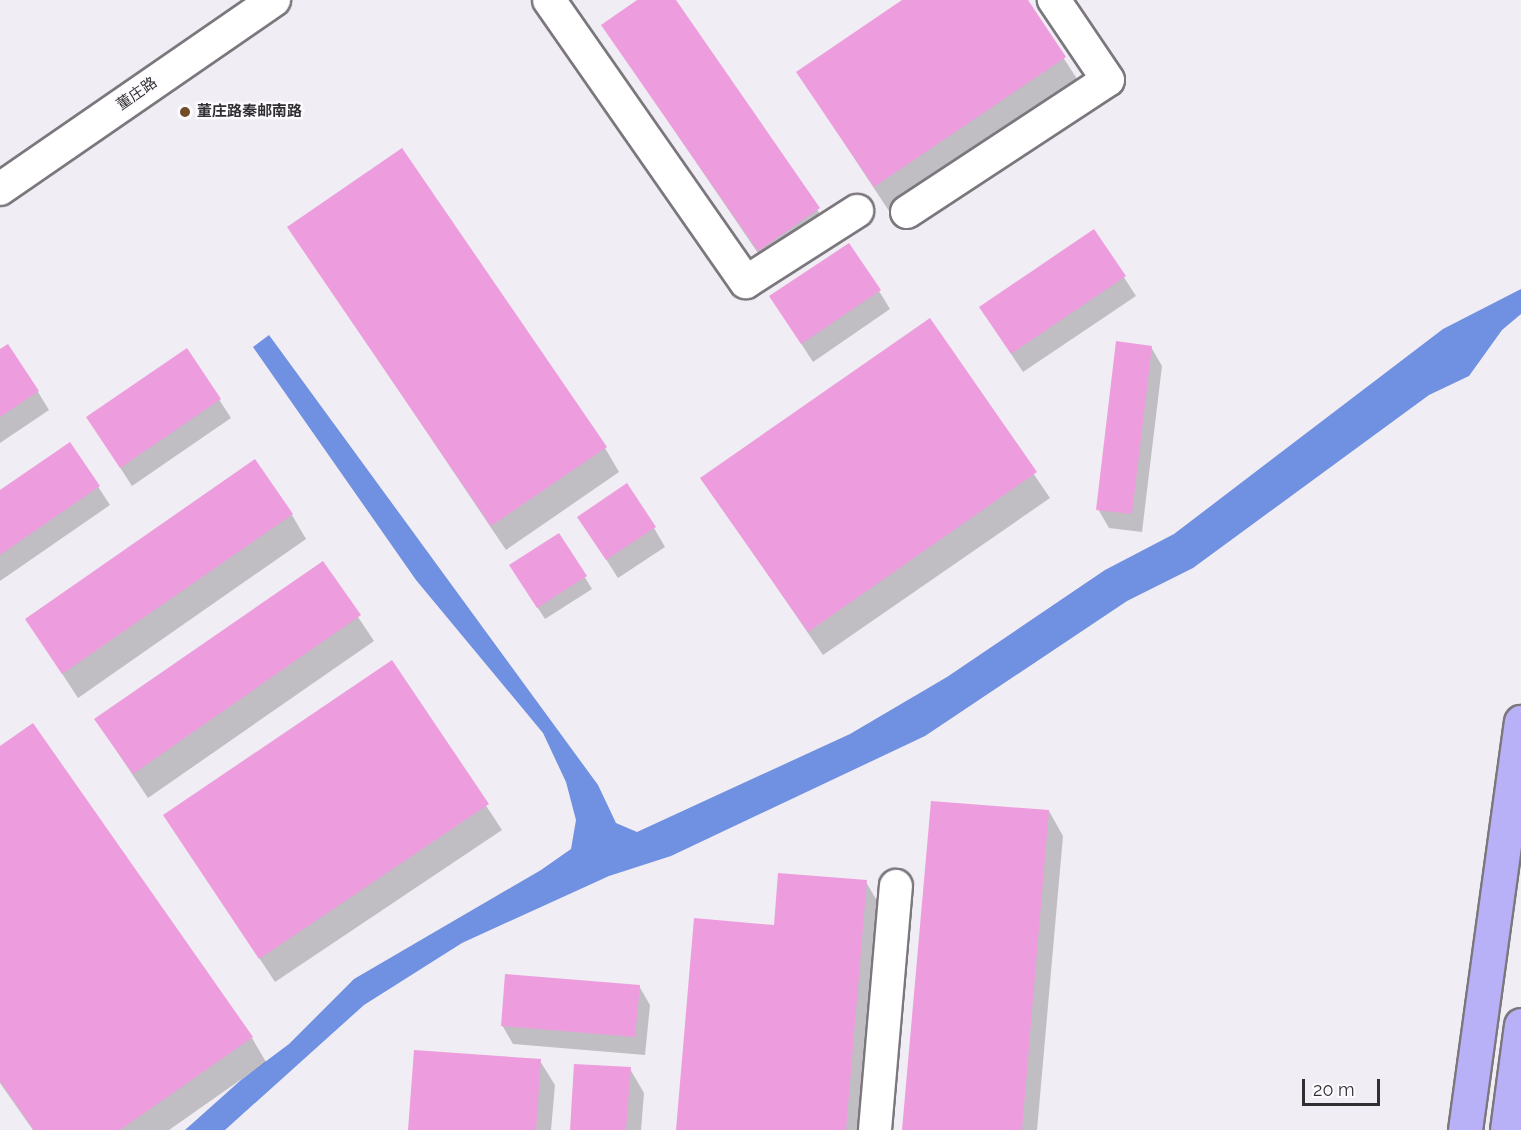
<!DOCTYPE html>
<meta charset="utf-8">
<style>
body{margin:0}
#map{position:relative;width:1521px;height:1130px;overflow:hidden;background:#f1edf4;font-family:Raleway,"Noto Sans SC",sans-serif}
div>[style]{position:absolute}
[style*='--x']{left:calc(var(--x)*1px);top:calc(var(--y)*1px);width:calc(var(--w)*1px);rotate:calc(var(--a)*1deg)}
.water>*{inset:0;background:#7090e1}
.shadow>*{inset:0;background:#0003}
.building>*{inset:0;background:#ed9ddd}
.roads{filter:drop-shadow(2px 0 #7b777d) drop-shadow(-2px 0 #7b777d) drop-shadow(0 2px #7b777d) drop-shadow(0 -2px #7b777d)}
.minor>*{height:32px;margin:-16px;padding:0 16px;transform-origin:16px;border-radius:16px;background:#fff}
.highway>*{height:33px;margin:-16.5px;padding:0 16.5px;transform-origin:16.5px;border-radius:16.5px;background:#b9b1f7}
.dots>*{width:16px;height:16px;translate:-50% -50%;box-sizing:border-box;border:3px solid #fdfbff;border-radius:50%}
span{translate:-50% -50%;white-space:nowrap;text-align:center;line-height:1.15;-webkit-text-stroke:4.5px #fdfbff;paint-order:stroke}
.street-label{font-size:15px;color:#312f32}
.poi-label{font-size:15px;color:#312f32;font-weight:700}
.left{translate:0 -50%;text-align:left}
.scale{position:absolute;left:1302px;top:1079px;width:78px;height:27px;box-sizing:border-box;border:3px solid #312f32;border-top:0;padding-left:8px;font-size:18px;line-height:21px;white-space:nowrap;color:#312f32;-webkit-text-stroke:4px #fdfbff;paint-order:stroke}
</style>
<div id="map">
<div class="water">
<div style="clip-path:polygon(1521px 289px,1521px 314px,1502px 330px,1469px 376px,1429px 395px,1193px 568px,1127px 601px,925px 736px,671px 856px,609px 876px,462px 943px,364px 1005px,225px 1130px,185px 1130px,241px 1080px,289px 1044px,354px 979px,541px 870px,571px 849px,576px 820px,566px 782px,543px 733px,416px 580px,253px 347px,269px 335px,598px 785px,616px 823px,637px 832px,850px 734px,947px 677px,1105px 570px,1174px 534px,1443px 329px)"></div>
</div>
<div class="shadow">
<div style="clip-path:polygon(639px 0,674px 0,833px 233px,773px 275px,603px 26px)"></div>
<div style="clip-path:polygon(905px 0,1026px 0,1079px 82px,889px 211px,798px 73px)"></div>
<div style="clip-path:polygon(289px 227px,605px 448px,619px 472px,506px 550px)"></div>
<div style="clip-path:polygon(1094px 231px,1136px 296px,1023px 372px,981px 308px)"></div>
<div style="clip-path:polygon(879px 291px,890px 309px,813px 362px,771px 297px)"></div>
<div style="clip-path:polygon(929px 320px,1050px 498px,823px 655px,702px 478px)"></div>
<div style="clip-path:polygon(1151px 347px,1162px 366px,1142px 532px,1109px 528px,1098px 509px)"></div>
<div style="clip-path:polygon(187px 350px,231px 418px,132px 486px,88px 418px)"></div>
<div style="clip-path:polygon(0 351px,38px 392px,49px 410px,0 443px)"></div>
<div style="clip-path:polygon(70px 444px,110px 505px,0 581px,0 492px)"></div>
<div style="clip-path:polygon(292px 515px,306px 539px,78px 698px,27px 620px)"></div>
<div style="clip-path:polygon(579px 517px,654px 528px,665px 547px,618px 578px)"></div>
<div style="clip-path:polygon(559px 535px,592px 589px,545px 619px,518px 577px)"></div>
<div style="clip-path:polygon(322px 563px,374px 641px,148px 798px,96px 720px)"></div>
<div style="clip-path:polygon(392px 662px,502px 830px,275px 982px,165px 815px)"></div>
<div style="clip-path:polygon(0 748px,252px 1038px,266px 1062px,169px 1130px,33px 1130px,0 1083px)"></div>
<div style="clip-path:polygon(1049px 811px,1063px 836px,1037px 1130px,904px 1130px)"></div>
<div style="clip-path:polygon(866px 882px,880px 906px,861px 1130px,677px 1130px,775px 926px)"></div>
<div style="clip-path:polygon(639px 986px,650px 1005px,645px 1055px,513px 1044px,502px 1025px)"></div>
<div style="clip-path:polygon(540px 1061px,555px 1085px,551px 1130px,409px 1130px)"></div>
<div style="clip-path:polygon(630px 1069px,644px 1093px,641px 1130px,571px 1130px)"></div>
</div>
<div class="building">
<div style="clip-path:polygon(637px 0,676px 0,820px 208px,758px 251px,601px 25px)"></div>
<div style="clip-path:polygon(902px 0,1028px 0,1066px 57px,874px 187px,796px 72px)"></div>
<div style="clip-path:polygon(402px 148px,607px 447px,491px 526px,287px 227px)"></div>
<div style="clip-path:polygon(1094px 229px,1126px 276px,1011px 354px,979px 307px)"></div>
<div style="clip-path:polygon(849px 243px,881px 290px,801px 344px,769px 296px)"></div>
<div style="clip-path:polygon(930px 318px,1037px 472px,808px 632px,700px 478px)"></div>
<div style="clip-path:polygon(1116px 341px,1152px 346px,1132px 514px,1096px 510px)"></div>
<div style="clip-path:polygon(8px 344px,39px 391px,0 417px,0 349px)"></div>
<div style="clip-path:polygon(187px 348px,221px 399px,120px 468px,86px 417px)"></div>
<div style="clip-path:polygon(70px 442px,100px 486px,0 555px,0 490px)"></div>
<div style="clip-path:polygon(255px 459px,293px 514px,62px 674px,25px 619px)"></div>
<div style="clip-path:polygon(627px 483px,656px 527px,606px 560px,577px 517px)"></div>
<div style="clip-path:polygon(559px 533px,587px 576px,537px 608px,509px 565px)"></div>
<div style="clip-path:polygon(323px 561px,361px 615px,133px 774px,94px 719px)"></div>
<div style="clip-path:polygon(392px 660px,489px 804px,259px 959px,163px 815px)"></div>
<div style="clip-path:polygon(33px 723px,253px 1037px,120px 1130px,34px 1130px,0 1081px,0 746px)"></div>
<div style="clip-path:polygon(931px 801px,1049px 810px,1022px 1130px,902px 1130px)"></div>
<div style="clip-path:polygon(778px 873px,867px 880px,846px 1130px,676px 1130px,694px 918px,774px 925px)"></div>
<div style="clip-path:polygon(505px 974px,640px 985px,635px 1037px,501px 1026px)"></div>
<div style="clip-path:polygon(414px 1050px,541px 1059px,536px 1130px,408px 1130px)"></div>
<div style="clip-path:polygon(574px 1064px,631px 1067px,626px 1130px,570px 1130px)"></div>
</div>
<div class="roads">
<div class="minor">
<div style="--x:549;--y:0;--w:344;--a:55.1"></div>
<div style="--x:746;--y:282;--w:132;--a:-32.6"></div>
<div style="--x:0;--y:189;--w:333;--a:-34.6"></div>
<div style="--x:907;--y:212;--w:240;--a:-33.3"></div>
<div style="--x:1108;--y:80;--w:97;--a:-124"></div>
<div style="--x:875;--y:1130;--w:245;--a:-85.1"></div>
</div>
<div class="highway">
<div style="--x:1465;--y:1130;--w:412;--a:-82.2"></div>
<div style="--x:1507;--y:1130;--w:106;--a:-82.4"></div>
</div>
</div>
<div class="dots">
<div style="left:185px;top:112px;background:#724d28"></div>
</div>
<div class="street-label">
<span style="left:137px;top:94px;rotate:-35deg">董庄路</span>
</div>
<div class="poi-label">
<span class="left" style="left:197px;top:112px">董庄路秦邮南路</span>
</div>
<div class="scale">20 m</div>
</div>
